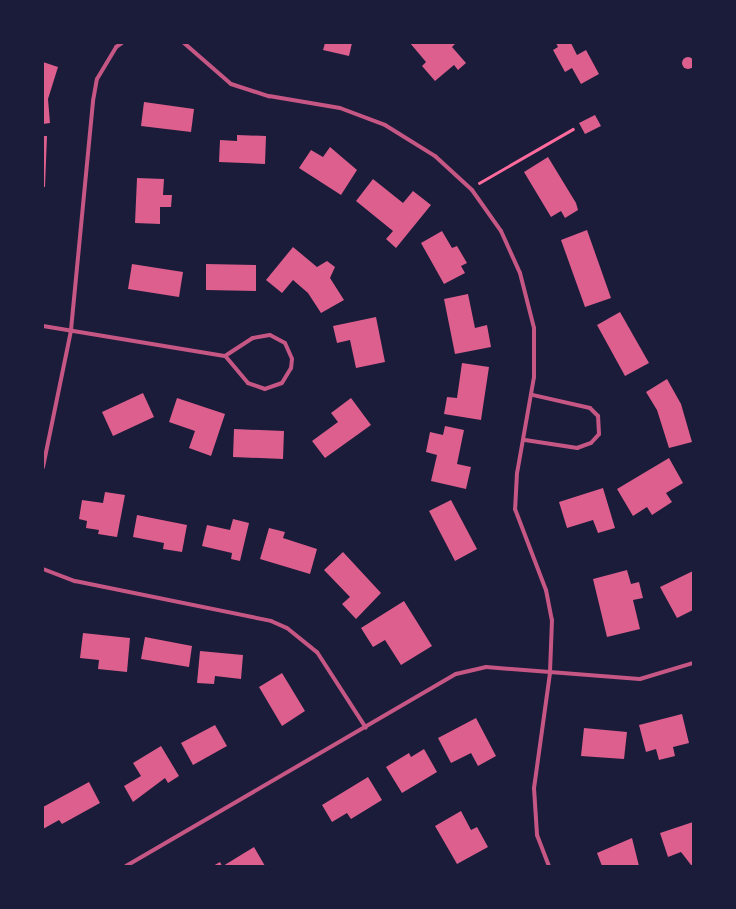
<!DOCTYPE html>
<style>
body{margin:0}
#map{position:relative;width:736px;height:909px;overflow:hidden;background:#1b1b3a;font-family:"Zilla Slab",serif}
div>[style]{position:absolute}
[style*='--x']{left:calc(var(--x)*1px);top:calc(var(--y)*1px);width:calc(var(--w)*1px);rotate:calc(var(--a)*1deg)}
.building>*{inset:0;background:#dd5f8e}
.round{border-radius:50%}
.path>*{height:2.5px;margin:-1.25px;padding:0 1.25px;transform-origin:1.25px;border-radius:1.25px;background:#ff6b9d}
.minor>*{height:4px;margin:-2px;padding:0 2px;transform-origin:2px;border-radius:2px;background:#c65784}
span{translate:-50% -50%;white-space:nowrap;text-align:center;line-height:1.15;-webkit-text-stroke:3px #1b1b3a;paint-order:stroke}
.frame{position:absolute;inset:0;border:44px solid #1b1b3a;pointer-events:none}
</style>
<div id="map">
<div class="building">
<div style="clip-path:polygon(325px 43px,352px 43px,349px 56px,323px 50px)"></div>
<div style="clip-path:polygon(410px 43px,456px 43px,452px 47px,466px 63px,458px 70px,454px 65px,435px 81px,422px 66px,426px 62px)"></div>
<div style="clip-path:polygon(556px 43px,571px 43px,577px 55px,586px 50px,599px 74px,581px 84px,572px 68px,565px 72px,553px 50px,558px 47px)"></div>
<div class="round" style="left:682px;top:57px;width:12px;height:12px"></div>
<div style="clip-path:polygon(43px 62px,58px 67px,48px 99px,50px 123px,43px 124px)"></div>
<div style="clip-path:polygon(144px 102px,194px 109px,191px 132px,141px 126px)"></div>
<div style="clip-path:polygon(595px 115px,601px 126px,585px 134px,579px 123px)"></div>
<div style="clip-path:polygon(237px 135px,266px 136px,265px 164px,219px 162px,220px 140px,237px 141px)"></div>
<div style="clip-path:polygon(43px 136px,47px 136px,45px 187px,43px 187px)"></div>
<div style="clip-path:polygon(330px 147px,357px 170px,341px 195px,299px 168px,311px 150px,323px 157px)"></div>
<div style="clip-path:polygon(548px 157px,576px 203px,578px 210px,565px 218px,561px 211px,551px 217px,524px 172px)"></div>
<div style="clip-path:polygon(137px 178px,164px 179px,163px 195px,172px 195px,171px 207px,160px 207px,160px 224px,135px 223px)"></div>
<div style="clip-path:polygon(373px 179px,403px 203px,413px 191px,431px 205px,396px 248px,386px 239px,393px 231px,356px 201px)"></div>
<div style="clip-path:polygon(587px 230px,611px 298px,585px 307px,561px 240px)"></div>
<div style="clip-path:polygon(442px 231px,452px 248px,457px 246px,467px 263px,461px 266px,465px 273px,444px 284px,421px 243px)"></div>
<div style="clip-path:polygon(293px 247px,317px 267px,327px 261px,335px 267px,330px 278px,344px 300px,321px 313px,308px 293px,293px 280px,282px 293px,266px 280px)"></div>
<div style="clip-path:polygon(132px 264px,183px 272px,179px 297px,128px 289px)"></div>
<div style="clip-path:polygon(206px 264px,256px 265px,256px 291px,206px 290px)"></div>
<div style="clip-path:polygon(468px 294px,475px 328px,487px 325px,491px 347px,455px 354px,444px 299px)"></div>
<div style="clip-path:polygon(620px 312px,649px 363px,625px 376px,597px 325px)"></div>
<div style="clip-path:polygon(376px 317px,385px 362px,356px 368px,350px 340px,337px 343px,333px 326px)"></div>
<div style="clip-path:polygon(462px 363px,489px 367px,481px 420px,444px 414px,447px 397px,457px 398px)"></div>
<div style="clip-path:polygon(667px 379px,681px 404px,692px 442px,669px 448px,657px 410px,646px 392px)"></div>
<div style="clip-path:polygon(143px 393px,154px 417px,113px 436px,102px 412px)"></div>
<div style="clip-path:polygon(177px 398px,225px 414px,211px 456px,189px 448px,195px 431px,169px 422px)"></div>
<div style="clip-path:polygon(351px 398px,371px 425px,325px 458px,312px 441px,338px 422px,331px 413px)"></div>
<div style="clip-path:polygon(445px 426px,464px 430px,457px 464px,471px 467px,466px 489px,431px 481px,437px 455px,426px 452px,430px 432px,443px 435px)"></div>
<div style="clip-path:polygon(234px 429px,284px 431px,283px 459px,233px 457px)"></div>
<div style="clip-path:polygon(669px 458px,683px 483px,666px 493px,672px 502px,652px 515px,647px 507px,633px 516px,617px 489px)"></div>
<div style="clip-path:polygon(603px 488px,615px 528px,598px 533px,593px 520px,567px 528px,559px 502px)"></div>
<div style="clip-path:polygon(105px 492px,125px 495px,117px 537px,98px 534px,99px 530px,86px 528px,87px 521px,79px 519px,82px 500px,103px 503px)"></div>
<div style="clip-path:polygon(451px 500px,477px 549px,455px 561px,429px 511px)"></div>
<div style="clip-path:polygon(137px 515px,187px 525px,182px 552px,163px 549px,164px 543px,133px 537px)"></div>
<div style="clip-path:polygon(233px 519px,249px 523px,240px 561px,231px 559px,232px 553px,202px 546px,207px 525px,230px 530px)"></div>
<div style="clip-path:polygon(269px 528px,285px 532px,283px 538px,317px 549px,310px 574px,260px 559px)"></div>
<div style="clip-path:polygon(343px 552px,381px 593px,356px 619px,342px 604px,350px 597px,324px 570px)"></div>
<div style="clip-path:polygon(627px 570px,631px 584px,639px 582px,643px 598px,633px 600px,640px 629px,607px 637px,593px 579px)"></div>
<div style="clip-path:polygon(693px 571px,693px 610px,677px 618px,660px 587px)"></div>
<div style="clip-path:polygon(404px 601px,432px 646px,401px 665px,385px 640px,373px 647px,361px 628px)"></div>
<div style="clip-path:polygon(83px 633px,130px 638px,127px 672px,98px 669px,99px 660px,80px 658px)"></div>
<div style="clip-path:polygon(145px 637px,192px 646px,189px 667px,141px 659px)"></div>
<div style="clip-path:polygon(200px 651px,243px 655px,241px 679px,215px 676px,214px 684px,197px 683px)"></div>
<div style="clip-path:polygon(282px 673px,305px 711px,282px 726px,259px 687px)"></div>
<div style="clip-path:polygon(682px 714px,689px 743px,673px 747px,675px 756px,659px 760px,656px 749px,646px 752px,639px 725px)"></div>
<div style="clip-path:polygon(476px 718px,496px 756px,478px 766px,471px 753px,451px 763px,438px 738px)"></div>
<div style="clip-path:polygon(215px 725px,227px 746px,193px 765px,181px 743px)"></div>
<div style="clip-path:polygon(584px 728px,627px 732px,624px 759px,581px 756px)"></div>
<div style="clip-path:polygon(161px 746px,179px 776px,168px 783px,165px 778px,133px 802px,124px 786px,141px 776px,133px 763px)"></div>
<div style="clip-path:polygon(424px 749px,437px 772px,402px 793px,386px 767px,409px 753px,411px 757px)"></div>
<div style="clip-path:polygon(368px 777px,382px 800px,351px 819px,347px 813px,332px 822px,322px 805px)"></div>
<div style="clip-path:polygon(89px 782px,100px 803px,62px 824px,59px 820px,43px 829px,43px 807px)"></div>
<div style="clip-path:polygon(461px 811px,471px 830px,477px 827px,488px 847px,457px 864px,435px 826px)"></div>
<div style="clip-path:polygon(693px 822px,693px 865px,691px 865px,681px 852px,668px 857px,660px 833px)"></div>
<div style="clip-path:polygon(632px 838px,639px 866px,602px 866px,597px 853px)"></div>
<div style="clip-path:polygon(254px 847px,265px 866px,223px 866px)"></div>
<div style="clip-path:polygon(220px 862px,222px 866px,213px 866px)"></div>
</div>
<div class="path">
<div style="--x:479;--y:183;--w:108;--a:-29.9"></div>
</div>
<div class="minor">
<div style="--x:184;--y:43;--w:62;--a:41.1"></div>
<div style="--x:231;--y:84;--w:40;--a:18"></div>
<div style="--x:269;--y:96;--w:72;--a:9.6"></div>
<div style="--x:340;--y:108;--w:48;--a:20.7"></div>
<div style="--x:385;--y:125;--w:59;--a:31.8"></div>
<div style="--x:435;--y:156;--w:50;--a:42.6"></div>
<div style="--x:472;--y:190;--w:50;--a:54.7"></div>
<div style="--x:501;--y:231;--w:46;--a:65.7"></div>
<div style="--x:520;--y:273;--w:57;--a:75.7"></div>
<div style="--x:534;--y:328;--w:49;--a:90"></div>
<div style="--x:534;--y:377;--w:97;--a:100"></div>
<div style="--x:517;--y:473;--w:36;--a:93"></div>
<div style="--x:515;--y:509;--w:87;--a:69.1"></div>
<div style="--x:546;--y:590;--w:31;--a:79"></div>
<div style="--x:552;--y:620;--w:53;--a:92.2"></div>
<div style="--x:550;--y:673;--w:116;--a:97.9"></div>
<div style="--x:534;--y:788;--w:47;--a:86.3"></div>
<div style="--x:537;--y:835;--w:33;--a:69"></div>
<div style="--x:43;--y:326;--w:184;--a:9.4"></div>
<div style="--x:270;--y:335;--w:17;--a:28"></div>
<div style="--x:285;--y:343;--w:17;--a:66"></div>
<div style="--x:292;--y:359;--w:9;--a:96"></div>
<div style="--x:291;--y:368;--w:17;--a:121"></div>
<div style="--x:282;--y:383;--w:18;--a:161"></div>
<div style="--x:265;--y:389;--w:18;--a:-161"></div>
<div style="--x:248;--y:383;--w:35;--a:-130"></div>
<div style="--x:225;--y:356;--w:33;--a:-33"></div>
<div style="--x:253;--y:338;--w:17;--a:-10"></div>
<div style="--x:525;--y:440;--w:53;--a:8.7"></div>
<div style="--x:577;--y:448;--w:15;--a:-20"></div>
<div style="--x:591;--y:443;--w:12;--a:-48"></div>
<div style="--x:599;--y:434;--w:18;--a:-93"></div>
<div style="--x:598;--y:416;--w:11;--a:-135"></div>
<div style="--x:590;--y:408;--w:58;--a:-167.2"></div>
<div style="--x:43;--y:467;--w:140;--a:-78.4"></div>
<div style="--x:71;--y:330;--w:230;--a:-84.5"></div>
<div style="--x:93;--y:101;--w:22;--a:-80"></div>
<div style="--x:97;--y:79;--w:37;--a:-59"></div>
<div style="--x:116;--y:47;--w:7;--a:-34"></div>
<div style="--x:43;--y:569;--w:34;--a:21"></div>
<div style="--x:75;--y:581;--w:200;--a:11.5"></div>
<div style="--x:271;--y:621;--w:17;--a:24"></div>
<div style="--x:287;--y:628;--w:38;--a:39"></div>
<div style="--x:317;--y:652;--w:90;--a:57.2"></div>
<div style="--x:126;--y:866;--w:382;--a:-30.2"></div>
<div style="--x:456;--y:674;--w:31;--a:-13"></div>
<div style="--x:486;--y:667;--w:154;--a:4.5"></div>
<div style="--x:640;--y:679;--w:55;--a:-16.8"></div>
</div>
<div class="frame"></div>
</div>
